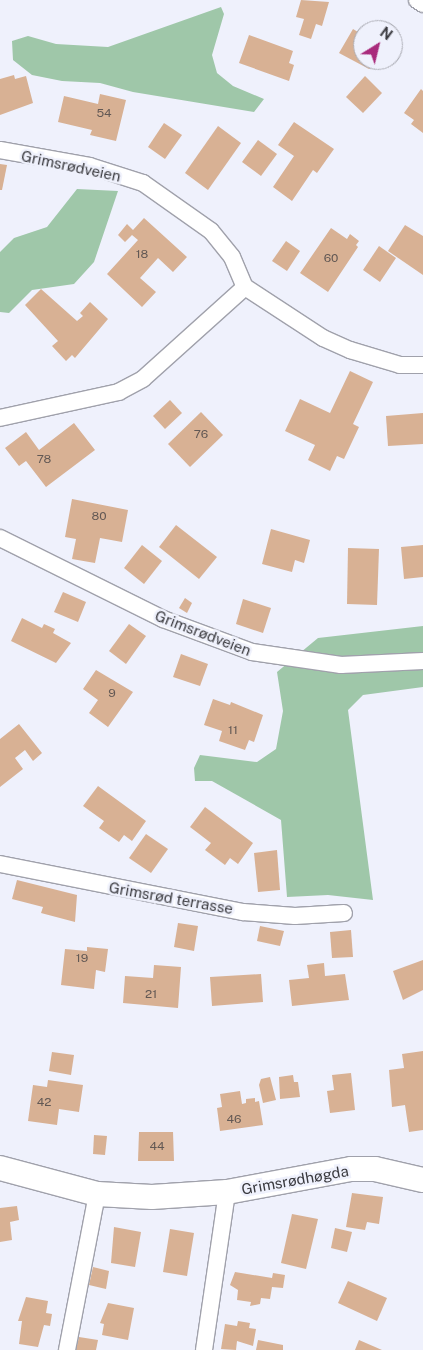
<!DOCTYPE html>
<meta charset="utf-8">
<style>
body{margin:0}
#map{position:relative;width:423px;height:1350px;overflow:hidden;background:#eff1fc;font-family:"Public Sans",sans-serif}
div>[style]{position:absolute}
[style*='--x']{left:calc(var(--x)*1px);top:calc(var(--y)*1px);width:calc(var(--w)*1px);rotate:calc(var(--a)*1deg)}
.forest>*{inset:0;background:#9fc7a9}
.building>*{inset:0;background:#d8b194}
.roads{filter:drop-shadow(1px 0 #a0a1ab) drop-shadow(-1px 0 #a0a1ab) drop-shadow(0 1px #a0a1ab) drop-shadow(0 -1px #a0a1ab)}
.minor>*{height:16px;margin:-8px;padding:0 8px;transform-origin:8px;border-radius:8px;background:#fff}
.secondary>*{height:24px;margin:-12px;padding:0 12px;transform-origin:12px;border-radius:12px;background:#fff}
span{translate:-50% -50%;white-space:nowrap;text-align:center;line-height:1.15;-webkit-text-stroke:5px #eff1fc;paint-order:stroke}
.number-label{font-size:12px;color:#625854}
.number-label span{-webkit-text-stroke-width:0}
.street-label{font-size:15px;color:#3a3a3f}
.north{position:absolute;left:353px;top:20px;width:50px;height:50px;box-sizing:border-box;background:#eff1fc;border:1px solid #a7a8b0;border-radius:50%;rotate:36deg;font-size:14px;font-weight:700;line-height:20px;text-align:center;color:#3a3a3f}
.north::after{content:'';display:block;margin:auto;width:18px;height:22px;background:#a92b7c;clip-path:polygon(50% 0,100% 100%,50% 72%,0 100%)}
</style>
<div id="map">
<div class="forest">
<div style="clip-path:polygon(221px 7px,224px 14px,212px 55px,217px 73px,233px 86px,264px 99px,254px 112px,133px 92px,100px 83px,62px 81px,32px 75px,13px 60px,12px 41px,28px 36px,56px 44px,108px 47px)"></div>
<div style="clip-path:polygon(77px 189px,118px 191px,94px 262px,74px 284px,32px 290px,9px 313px,0 312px,0 252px,14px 238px,47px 227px)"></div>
<div style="clip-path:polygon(423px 626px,423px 687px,363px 695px,348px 710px,373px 900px,328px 895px,287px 897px,281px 820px,212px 781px,195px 781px,194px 768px,200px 755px,257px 762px,276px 749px,283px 711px,277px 672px,318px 638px)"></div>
</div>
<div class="building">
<div style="clip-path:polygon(301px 0,329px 2px,322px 26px,316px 24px,311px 39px,299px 35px,304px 19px,296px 17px)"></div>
<div style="clip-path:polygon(353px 29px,363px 35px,363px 60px,388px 60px,369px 69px,339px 53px)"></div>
<div style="clip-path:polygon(249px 35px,293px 51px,289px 63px,294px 65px,289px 81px,239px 63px)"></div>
<div style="clip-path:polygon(14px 75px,15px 79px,26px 76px,33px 103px,0 115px,0 79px)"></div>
<div style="clip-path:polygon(365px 76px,382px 93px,363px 113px,346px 97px)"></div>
<div style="clip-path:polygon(421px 89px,423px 91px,423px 133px,411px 124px,414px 120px,404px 113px)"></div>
<div style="clip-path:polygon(100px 94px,126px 100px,116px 141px,90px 135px,92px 130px,58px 122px,64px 96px,98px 104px)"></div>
<div style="clip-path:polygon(294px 122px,334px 149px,317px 173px,313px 170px,292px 201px,273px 187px,294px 156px,278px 145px)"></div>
<div style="clip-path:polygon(164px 123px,182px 135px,165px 159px,148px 147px)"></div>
<div style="clip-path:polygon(218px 126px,241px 143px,208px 190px,185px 173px)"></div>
<div style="clip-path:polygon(258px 140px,277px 154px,261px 176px,242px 162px)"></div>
<div style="clip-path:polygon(0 164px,7px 165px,2px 190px,0 190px)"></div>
<div style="clip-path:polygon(144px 218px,187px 257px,173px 272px,158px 258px,140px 278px,156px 292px,142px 307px,107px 274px,138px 240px,132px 235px,125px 242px,118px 235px,127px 224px,133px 230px)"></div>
<div style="clip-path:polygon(405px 225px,423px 236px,423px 275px,388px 251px)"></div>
<div style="clip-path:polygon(331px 228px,347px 239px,350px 234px,359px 241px,356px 245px,358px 247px,328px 292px,300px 273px)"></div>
<div style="clip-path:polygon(286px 241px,300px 251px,287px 271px,272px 261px)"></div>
<div style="clip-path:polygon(379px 246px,396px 258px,380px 282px,363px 270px)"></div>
<div style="clip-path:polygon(41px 289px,77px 321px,83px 316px,80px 313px,90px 302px,108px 319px,75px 358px,72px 355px,66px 361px,52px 346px,58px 341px,25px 305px)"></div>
<div style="clip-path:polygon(350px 371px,373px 382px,353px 424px,359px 427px,344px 459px,337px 456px,330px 471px,308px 460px,315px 445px,285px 431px,300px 399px,330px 413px)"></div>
<div style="clip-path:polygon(170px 400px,182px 413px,165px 429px,153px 416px)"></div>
<div style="clip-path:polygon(201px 412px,223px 435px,190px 467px,168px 444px)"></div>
<div style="clip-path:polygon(423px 413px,423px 444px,388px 446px,386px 416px)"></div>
<div style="clip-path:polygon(74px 423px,95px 450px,46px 487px,26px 461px,19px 466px,5px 448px,26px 432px,39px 450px)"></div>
<div style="clip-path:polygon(72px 499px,128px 510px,122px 542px,100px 538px,95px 563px,72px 559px,76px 539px,65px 537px)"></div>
<div style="clip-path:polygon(176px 525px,217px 557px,199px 579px,159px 547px)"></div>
<div style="clip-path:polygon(271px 529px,310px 540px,304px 563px,295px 560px,292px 572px,262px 564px)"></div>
<div style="clip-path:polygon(142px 545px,162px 561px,144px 584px,124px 568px)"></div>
<div style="clip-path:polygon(423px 545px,423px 577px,404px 579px,401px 547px)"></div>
<div style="clip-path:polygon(348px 548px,379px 549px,377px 605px,347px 604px)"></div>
<div style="clip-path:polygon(63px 592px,86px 602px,78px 622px,54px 612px)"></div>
<div style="clip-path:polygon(185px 598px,192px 603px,187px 613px,179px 608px)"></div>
<div style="clip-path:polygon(243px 599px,271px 608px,263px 633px,236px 624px)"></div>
<div style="clip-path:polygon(22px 618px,42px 628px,44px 624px,55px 629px,53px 633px,71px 643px,56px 663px,11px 641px)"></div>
<div style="clip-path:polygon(129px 624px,146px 636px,126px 664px,109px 651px)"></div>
<div style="clip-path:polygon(181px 654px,208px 664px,200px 686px,173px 677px)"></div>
<div style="clip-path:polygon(96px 670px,133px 692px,108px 727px,89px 713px,98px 700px,83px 689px)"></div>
<div style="clip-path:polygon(213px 699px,230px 705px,231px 702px,263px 715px,254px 742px,249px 740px,245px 750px,219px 741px,222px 731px,204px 725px)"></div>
<div style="clip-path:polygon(19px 724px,42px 753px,33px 761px,25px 750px,15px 758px,23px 769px,0 787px,0 739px)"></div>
<div style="clip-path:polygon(98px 786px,146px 821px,132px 841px,124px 835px,119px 842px,99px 828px,104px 821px,83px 806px)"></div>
<div style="clip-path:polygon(205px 807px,253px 843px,238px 864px,230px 858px,225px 865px,205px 850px,211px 843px,190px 827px)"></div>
<div style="clip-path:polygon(146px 834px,168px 849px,151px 873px,129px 858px)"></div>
<div style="clip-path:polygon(277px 850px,280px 890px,258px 892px,254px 853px)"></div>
<div style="clip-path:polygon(17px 880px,77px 895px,75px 922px,41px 913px,43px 907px,12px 899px)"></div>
<div style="clip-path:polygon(178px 923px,198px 926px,194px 951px,174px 947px)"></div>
<div style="clip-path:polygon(260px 926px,284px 931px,280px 946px,257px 941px)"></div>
<div style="clip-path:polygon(351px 930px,353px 957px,332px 958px,330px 932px)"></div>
<div style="clip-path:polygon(87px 947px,108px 949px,105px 972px,96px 970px,94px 989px,61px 985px,65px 949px,87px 951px)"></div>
<div style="clip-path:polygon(423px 960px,423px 990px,403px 1000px,393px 971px)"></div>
<div style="clip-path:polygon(324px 963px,325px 976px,345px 974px,349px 1000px,292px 1006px,289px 980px,309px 978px,307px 965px)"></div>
<div style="clip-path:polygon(154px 965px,181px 967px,178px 1008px,123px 1003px,125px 976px,153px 978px)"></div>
<div style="clip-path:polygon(261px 974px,263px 1002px,212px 1006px,210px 977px)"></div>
<div style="clip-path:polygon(423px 1051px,423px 1130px,409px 1132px,405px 1105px,392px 1107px,389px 1070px,404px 1068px,402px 1054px)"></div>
<div style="clip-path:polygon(52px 1052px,74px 1055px,71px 1075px,49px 1071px)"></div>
<div style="clip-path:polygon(351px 1073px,355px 1110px,330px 1113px,327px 1091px,334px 1090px,332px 1075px)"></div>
<div style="clip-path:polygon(293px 1075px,294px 1082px,298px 1082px,300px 1097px,280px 1099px,279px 1077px)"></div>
<div style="clip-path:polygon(270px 1077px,276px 1100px,263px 1103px,259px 1085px,261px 1079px)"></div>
<div style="clip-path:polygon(48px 1080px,83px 1085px,79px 1112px,59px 1109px,57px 1125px,28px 1121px,33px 1085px,47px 1087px)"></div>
<div style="clip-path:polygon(240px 1091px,242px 1104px,246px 1103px,246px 1099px,255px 1098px,255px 1102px,259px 1101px,263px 1125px,220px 1131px,217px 1108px,222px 1107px,220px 1094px)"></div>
<div style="clip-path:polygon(139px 1132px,173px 1132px,174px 1161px,138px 1161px)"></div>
<div style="clip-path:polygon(94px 1135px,107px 1136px,105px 1155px,93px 1154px)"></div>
<div style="clip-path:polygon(352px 1193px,383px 1197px,379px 1224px,367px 1222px,365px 1230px,346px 1227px)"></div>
<div style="clip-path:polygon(17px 1206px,19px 1220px,10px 1222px,12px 1240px,0 1242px,0 1208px)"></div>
<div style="clip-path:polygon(292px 1214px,318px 1219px,306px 1269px,281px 1263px)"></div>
<div style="clip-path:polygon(114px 1227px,141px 1232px,135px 1267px,111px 1263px)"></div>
<div style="clip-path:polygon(335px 1228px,352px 1232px,347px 1252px,331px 1248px)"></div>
<div style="clip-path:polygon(170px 1229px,194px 1233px,187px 1276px,163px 1272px)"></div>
<div style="clip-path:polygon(93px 1267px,109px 1271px,106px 1289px,89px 1285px)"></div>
<div style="clip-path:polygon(235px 1272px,272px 1278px,273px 1273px,285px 1275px,283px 1288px,272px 1287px,270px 1299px,261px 1298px,260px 1304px,250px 1306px,251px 1302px,237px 1300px,238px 1290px,230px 1285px)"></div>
<div style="clip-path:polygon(348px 1281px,387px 1298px,377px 1321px,338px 1303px)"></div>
<div style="clip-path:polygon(26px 1297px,48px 1301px,46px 1313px,52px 1314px,50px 1326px,44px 1325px,38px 1347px,19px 1344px,22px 1321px,18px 1321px)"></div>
<div style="clip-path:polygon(108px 1303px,134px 1308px,128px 1340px,102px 1335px,104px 1324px,100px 1323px)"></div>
<div style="clip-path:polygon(238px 1321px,250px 1323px,249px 1328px,256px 1329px,253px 1346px,237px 1341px,236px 1350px,221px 1349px,225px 1324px,237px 1326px)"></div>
<div style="clip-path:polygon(79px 1337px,98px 1340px,96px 1350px,76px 1350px)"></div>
<div style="clip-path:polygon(258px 1340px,283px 1345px,283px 1350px,256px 1350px)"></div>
<div style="clip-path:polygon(359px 1340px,382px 1350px,355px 1350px)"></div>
</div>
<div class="roads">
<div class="minor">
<div style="--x:417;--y:0;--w:7;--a:34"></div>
<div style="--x:0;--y:150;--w:91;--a:10.1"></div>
<div style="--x:90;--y:166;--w:56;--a:17.8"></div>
<div style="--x:143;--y:183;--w:83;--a:35.2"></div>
<div style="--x:211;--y:231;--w:33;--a:51"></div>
<div style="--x:232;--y:257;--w:33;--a:67"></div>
<div style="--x:245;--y:287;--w:137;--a:138"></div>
<div style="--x:143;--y:379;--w:27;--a:152"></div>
<div style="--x:119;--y:392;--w:122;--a:167.7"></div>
<div style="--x:245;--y:287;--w:93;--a:33.2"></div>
<div style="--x:323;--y:338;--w:30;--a:24"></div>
<div style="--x:350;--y:350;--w:52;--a:16.7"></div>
<div style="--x:400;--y:365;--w:23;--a:0"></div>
<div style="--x:0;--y:538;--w:182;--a:26.4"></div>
<div style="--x:163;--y:619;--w:95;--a:20.3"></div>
<div style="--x:252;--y:652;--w:90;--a:8.3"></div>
<div style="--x:341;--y:665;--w:82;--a:-2.8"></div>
<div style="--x:0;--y:864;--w:248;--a:11.2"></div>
<div style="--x:243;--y:912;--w:52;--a:4.4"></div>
<div style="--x:295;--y:916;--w:49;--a:-3.5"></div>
<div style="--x:67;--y:1350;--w:159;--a:-79.1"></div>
<div style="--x:204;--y:1350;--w:160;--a:-81.7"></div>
</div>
<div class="secondary">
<div style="--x:0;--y:1168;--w:100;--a:15"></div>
<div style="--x:97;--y:1194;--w:55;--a:3.1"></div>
<div style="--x:152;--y:1197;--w:75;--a:-3.8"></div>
<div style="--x:227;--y:1192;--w:126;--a:-10.5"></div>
<div style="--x:351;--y:1169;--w:24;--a:0"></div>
<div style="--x:375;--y:1169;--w:49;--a:12.9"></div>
</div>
</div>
<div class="number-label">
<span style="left:104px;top:114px">54</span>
<span style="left:142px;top:255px">18</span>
<span style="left:331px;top:259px">60</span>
<span style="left:201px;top:435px">76</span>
<span style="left:44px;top:460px">78</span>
<span style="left:99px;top:517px">80</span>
<span style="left:112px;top:694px">9</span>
<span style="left:233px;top:731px">11</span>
<span style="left:82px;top:959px">19</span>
<span style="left:151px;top:995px">21</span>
<span style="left:44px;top:1103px">42</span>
<span style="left:234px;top:1120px">46</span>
<span style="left:157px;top:1147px">44</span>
</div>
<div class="street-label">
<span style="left:71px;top:166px;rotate:12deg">Grimsrødveien</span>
<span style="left:203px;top:633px;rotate:21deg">Grimsrødveien</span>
<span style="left:171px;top:898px;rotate:10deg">Grimsrød terrasse</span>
<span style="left:295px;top:1180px;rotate:-10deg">Grimsrødhøgda</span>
</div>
<div class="north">N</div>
</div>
